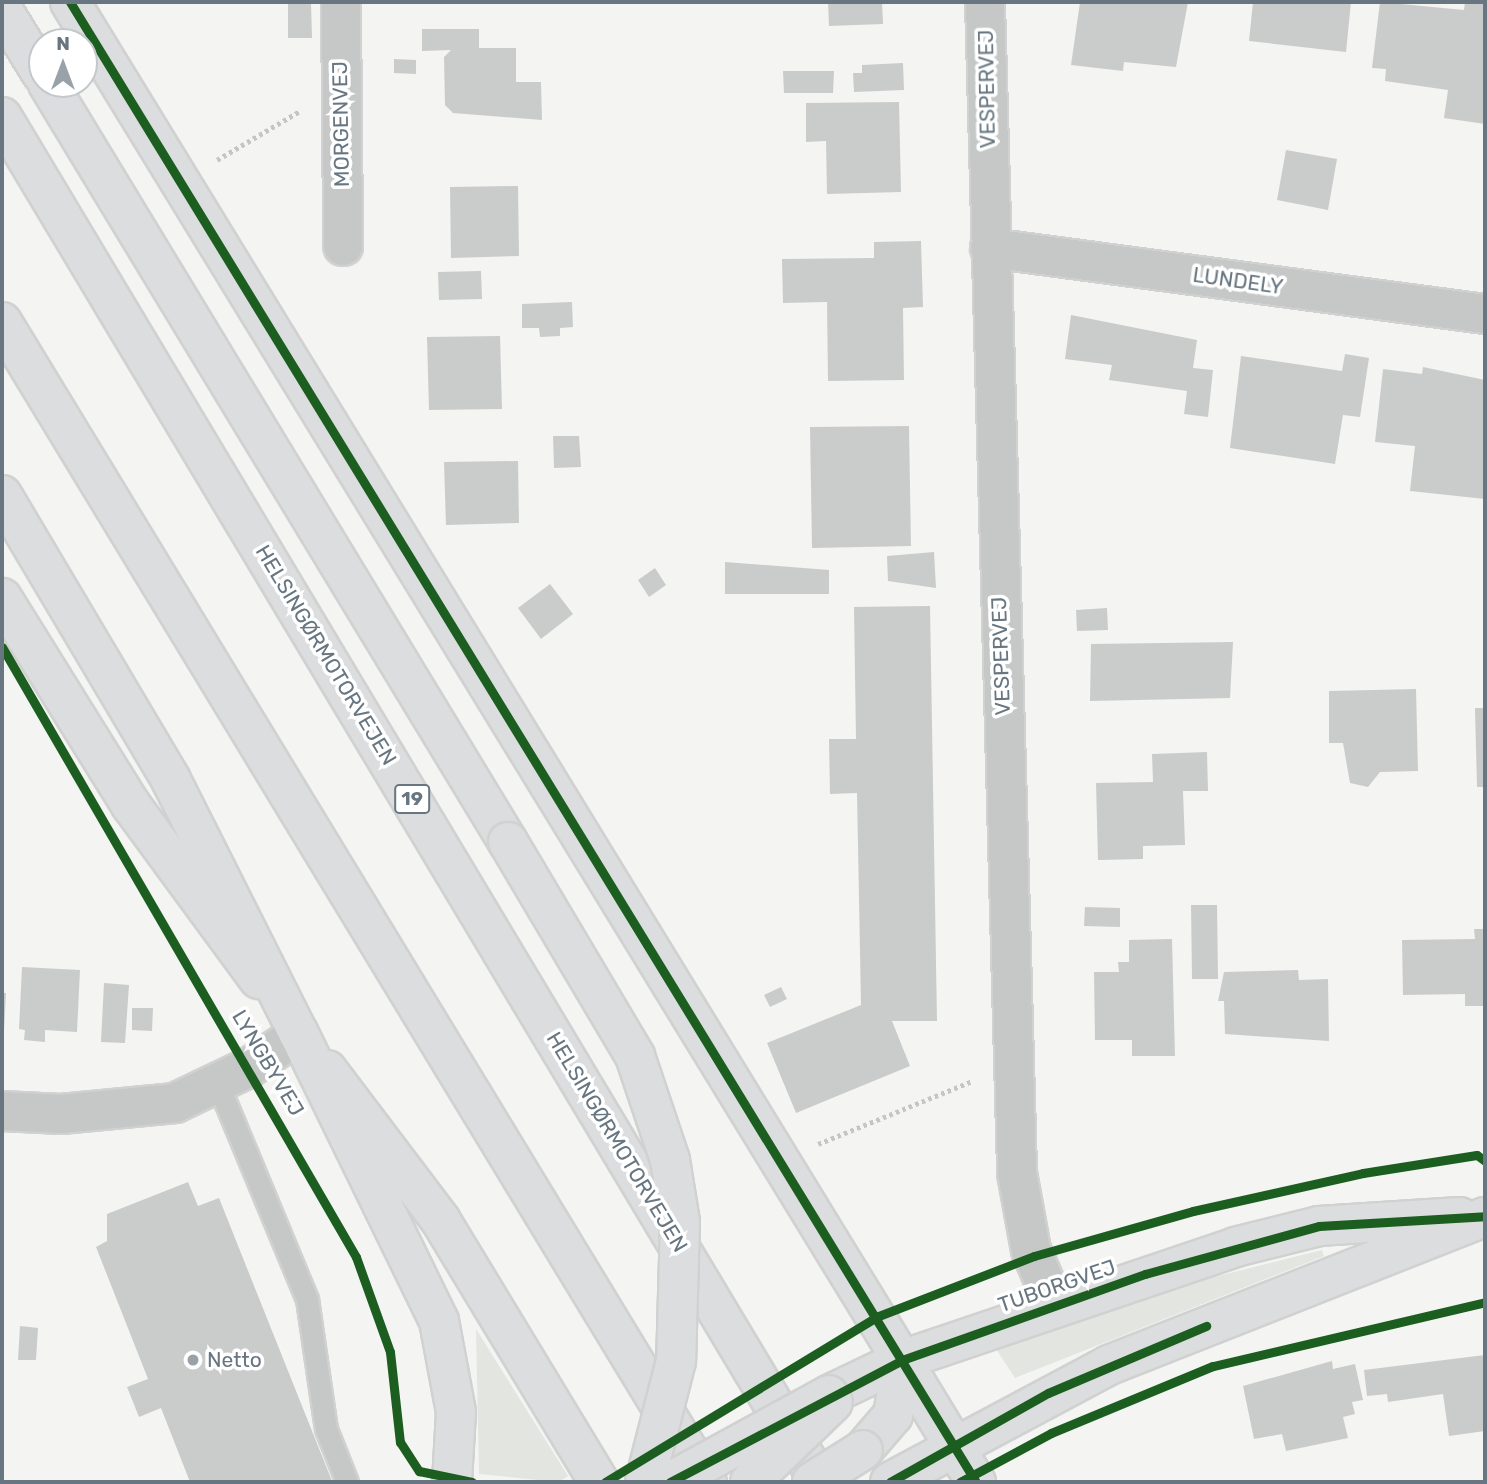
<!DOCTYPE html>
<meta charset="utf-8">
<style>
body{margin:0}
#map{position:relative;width:1487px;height:1484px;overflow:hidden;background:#f4f4f2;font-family:Rubik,sans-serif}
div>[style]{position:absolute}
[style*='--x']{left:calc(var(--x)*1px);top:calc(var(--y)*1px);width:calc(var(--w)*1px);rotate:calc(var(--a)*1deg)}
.green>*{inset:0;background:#e3e5e0}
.building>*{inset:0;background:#cacbcb}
.path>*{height:4.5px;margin-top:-2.25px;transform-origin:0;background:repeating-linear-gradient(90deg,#c4c5c6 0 3.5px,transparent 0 7px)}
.roads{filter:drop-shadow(2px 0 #d0d1d0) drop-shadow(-2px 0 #d0d1d0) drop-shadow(0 2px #d0d1d0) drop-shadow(0 -2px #d0d1d0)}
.lane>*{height:21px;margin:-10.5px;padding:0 10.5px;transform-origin:10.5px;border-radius:10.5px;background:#c6c8c8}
.street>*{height:38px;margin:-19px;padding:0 19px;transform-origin:19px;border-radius:19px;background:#c6c8c8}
.secondary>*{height:38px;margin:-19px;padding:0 19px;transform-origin:19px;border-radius:19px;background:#dcddde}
.primary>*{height:38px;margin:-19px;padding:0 19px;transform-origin:19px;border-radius:19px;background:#dcddde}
.highway>*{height:38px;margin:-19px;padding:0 19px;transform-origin:19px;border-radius:19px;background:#dcddde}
.bridges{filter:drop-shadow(2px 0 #d0d1d0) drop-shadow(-2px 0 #d0d1d0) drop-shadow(0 2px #d0d1d0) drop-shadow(0 -2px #d0d1d0)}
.secondary-bridge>*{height:38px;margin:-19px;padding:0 19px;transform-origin:19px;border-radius:19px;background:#dcddde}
.primary-bridge>*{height:38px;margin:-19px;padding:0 19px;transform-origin:19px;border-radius:19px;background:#dcddde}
.highway-bridge>*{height:38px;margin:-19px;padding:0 19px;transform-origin:19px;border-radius:19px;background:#dcddde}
.cycleway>*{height:9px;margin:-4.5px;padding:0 4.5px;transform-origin:4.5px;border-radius:4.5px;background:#1b5e20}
.dots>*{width:19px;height:19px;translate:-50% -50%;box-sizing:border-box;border:4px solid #fff;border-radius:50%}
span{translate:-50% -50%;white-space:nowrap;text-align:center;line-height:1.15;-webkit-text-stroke:7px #fff;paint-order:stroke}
.shield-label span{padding:2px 5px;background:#fff;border:2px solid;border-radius:5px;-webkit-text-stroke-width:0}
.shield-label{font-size:19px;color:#677680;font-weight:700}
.street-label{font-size:21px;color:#677680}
.poi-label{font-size:21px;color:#677680}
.left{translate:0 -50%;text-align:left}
.frame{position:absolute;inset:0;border:4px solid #677680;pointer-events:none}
.north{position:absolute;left:28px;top:28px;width:70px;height:70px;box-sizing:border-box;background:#fff;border:2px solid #c2c8cc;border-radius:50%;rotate:0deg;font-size:19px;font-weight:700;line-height:28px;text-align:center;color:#677680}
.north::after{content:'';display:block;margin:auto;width:24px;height:32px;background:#98a2a8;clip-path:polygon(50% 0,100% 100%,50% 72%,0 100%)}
</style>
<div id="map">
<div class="green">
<div style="clip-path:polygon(1322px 1250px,1324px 1256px,1015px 1378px,996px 1349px,1170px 1288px)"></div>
<div style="clip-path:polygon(476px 1329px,568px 1476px,559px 1482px,479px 1474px)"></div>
</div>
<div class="building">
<div style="clip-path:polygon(828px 2px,882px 2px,883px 24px,829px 26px)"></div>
<div style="clip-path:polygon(1080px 2px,1188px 2px,1176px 67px,1124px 62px,1123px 71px,1071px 65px)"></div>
<div style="clip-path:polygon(1253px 2px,1351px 2px,1346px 52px,1249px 41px)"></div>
<div style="clip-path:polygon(1380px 2px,1464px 10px,1465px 2px,1485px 2px,1485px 124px,1444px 118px,1448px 90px,1385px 81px,1386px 69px,1372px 68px)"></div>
<div style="clip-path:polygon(288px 3px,311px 3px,312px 38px,288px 38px)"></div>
<div style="clip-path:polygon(422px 29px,479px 29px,479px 48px,516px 48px,516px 82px,541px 82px,542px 120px,453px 113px,445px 105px,444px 57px,451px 50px,422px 51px)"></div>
<div style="clip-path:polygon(394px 59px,416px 60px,416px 74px,394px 73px)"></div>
<div style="clip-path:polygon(903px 63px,904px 90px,854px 92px,853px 73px,862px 73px,862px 65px)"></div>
<div style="clip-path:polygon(783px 71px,834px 71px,833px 93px,784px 93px)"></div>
<div style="clip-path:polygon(899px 102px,901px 192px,827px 194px,826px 141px,806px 142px,806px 103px)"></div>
<div style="clip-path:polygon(1286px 150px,1337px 159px,1328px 210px,1277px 200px)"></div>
<div style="clip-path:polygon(518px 186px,519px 256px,451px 258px,450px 187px)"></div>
<div style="clip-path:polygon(921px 241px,923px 307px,903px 308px,904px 380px,828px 381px,827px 302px,783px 303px,782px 259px,874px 258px,874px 242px)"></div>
<div style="clip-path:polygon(481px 271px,482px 299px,439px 300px,438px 272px)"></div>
<div style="clip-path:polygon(572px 302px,573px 327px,560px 328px,560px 336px,540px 337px,539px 328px,522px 328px,522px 304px)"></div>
<div style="clip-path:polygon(1071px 315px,1197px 340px,1193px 368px,1213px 370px,1208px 417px,1184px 414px,1187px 391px,1109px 380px,1112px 365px,1065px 359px)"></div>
<div style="clip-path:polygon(500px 336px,502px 409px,429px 410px,427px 337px)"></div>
<div style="clip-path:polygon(1345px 354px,1369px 358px,1360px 417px,1343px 415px,1335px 464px,1230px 448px,1241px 356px,1342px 371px)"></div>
<div style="clip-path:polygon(1423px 367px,1485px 380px,1485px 499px,1410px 491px,1415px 446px,1375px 442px,1383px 369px,1422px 374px)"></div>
<div style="clip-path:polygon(909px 426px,911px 546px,812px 548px,810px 427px)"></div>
<div style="clip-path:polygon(553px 436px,579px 436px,581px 467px,554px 468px)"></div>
<div style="clip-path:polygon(518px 461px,519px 523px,446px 525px,444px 462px)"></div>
<div style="clip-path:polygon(934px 552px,936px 588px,888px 581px,887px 556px)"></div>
<div style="clip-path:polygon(725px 562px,829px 570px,829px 594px,725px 594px)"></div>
<div style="clip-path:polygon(655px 568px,666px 585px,649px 597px,638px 580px)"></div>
<div style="clip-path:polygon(550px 584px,573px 614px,541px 639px,518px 608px)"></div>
<div style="clip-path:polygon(930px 606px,937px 1021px,892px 1021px,910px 1066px,796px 1113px,767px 1043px,861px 1005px,857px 793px,830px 794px,829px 739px,856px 739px,854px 607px)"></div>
<div style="clip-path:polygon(1107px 608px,1108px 630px,1077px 631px,1076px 610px)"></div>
<div style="clip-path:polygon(1233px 642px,1230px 698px,1090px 701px,1091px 644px)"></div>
<div style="clip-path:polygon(1416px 689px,1418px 771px,1380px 772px,1368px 787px,1350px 783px,1343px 743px,1329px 743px,1329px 691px)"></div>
<div style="clip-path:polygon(1475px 708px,1485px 708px,1485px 787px,1477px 787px)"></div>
<div style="clip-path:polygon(1207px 752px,1208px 791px,1183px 791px,1185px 845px,1143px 846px,1143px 859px,1098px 860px,1096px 783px,1153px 782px,1152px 754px)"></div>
<div style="clip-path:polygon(1191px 905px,1217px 905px,1218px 979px,1192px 979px)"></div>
<div style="clip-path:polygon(1085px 907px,1120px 908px,1120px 927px,1084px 926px)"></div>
<div style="clip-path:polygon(1474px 929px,1485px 929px,1485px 1006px,1465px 1006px,1465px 994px,1403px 995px,1402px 940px,1475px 939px)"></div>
<div style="clip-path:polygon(1172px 939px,1175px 1056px,1132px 1056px,1132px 1040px,1095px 1040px,1094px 972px,1119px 972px,1118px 962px,1129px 962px,1129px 940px)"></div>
<div style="clip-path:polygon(22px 967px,80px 970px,77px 1032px,45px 1030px,45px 1042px,24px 1040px,25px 1030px,19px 1029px)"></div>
<div style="clip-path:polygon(1298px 970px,1299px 980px,1328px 979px,1329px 1041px,1225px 1034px,1224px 1001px,1218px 1001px,1224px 972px)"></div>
<div style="clip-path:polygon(104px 983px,129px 985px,125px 1043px,101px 1042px)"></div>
<div style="clip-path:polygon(781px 987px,787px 999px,770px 1007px,764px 995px)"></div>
<div style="clip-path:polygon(2px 993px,6px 993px,4px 1031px,2px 1031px)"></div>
<div style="clip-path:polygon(132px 1008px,153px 1008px,152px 1031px,132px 1030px)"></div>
<div style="clip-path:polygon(188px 1182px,198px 1206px,219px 1198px,332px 1481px,190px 1482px,161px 1408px,139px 1417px,127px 1387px,148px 1379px,96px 1247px,107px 1241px,107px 1214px)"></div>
<div style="clip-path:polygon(20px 1326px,38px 1328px,36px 1360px,18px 1360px)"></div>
<div style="clip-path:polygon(1485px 1355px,1485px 1431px,1449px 1436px,1443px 1394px,1388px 1402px,1387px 1394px,1367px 1396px,1364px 1370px)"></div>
<div style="clip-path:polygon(1332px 1361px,1333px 1369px,1355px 1364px,1363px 1400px,1352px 1402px,1355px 1414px,1343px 1417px,1348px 1438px,1286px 1451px,1282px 1434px,1254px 1439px,1243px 1386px)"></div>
</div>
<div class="path">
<div style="--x:217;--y:160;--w:96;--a:-30.6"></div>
<div style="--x:818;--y:1144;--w:166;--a:-22.2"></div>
</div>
<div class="roads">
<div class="lane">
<div style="--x:217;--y:1082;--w:235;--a:67.5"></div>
<div style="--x:307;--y:1299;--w:131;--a:81.7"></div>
<div style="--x:326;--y:1429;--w:57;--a:68.4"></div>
</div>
<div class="street">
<div style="--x:341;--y:2;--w:244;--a:89.5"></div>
<div style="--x:985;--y:2;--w:1171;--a:88.43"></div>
<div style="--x:1017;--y:1173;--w:78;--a:79.7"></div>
<div style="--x:1031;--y:1250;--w:59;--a:66.9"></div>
<div style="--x:990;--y:248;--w:499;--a:7.6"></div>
<div style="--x:2;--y:1111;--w:59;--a:2.9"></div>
<div style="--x:61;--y:1114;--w:115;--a:-5.5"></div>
<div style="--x:175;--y:1103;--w:83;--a:-25.6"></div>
<div style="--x:250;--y:1067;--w:59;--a:-34"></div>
</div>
<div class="secondary">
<div style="--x:70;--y:2;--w:1593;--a:58.51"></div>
<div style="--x:902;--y:1360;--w:56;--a:99.3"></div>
<div style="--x:893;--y:1415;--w:46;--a:130.6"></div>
<div style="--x:2;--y:598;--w:244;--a:58.1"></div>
<div style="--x:131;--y:805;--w:216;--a:53.7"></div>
<div style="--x:327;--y:1070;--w:189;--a:52.9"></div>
<div style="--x:441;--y:1221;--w:305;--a:58.8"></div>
<div style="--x:902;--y:1360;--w:352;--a:-18.7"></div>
<div style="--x:1235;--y:1247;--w:87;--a:-14"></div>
<div style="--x:1319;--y:1226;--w:141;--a:-3.7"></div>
<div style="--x:890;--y:1482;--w:248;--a:-28.1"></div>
<div style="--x:1109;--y:1365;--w:404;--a:-21.5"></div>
</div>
<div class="primary">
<div style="--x:299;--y:1034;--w:319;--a:64"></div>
<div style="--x:439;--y:1321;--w:93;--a:79.4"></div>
<div style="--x:456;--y:1412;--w:70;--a:93.3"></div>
<div style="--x:829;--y:1395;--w:81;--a:-25.6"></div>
<div style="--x:902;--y:1360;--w:143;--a:58.8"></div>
</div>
<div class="highway">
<div style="--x:2;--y:9;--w:76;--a:58.4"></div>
<div style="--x:48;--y:84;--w:887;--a:58.75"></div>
<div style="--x:2;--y:117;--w:1591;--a:59.07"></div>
<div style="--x:2;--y:322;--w:1357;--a:58.71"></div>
<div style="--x:2;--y:495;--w:331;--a:59.3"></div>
<div style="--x:171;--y:780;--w:284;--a:63.3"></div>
</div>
</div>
<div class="bridges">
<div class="secondary-bridge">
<div style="--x:750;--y:1482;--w:115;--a:-43.9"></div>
<div style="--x:812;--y:1482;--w:60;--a:-32.1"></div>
</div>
<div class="primary-bridge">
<div style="--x:670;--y:1482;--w:181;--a:-28.7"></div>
</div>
<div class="highway-bridge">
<div style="--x:508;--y:842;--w:249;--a:59.3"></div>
<div style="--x:635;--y:1056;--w:110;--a:71.4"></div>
<div style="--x:670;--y:1160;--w:63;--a:80.8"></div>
<div style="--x:680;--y:1222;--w:139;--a:91.6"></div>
<div style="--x:676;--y:1361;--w:125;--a:104.4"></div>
</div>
</div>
<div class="cycleway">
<div style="--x:70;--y:2;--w:1735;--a:58.53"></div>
<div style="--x:2;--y:647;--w:705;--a:59.87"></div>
<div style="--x:356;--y:1257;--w:101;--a:70.3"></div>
<div style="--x:390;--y:1352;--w:91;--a:83.7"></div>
<div style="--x:400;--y:1442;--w:35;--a:57"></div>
<div style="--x:419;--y:1471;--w:54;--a:11.7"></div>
<div style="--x:605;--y:1482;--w:317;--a:-31.3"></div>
<div style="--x:876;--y:1317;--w:169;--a:-21.1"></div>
<div style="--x:1034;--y:1256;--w:165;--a:-15.8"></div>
<div style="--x:1193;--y:1211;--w:174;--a:-12.6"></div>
<div style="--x:1363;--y:1173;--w:115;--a:-9"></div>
<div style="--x:1477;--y:1155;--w:10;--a:37"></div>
<div style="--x:670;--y:1482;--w:262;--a:-27.7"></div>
<div style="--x:902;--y:1360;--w:258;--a:-19.5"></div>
<div style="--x:1145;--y:1274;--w:180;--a:-15.4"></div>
<div style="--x:1319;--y:1226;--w:166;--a:-3.4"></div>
<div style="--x:890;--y:1482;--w:181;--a:-29.4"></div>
<div style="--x:1048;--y:1393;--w:172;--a:-23"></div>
<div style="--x:960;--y:1482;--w:103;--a:-28.3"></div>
<div style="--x:1051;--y:1433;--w:175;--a:-22.5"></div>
<div style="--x:1213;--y:1366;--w:279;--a:-13.2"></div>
</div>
<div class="dots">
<div style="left:193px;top:1360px;background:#98a2a8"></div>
</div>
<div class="shield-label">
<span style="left:412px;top:799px">19</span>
</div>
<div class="street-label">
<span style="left:987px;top:89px;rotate:-91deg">VESPERVEJ</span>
<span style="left:341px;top:124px;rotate:-91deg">MORGENVEJ</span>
<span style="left:1238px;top:281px;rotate:8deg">LUNDELY</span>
<span style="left:326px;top:655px;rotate:59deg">HELSINGØRMOTORVEJEN</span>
<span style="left:1001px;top:656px;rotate:-92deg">VESPERVEJ</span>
<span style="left:268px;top:1063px;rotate:59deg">LYNGBYVEJ</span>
<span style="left:617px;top:1142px;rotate:59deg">HELSINGØRMOTORVEJEN</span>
<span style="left:1057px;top:1286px;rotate:-19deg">TUBORGVEJ</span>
</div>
<div class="poi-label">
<span class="left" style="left:207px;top:1360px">Netto</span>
</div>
<div class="frame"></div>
<div class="north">N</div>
</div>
